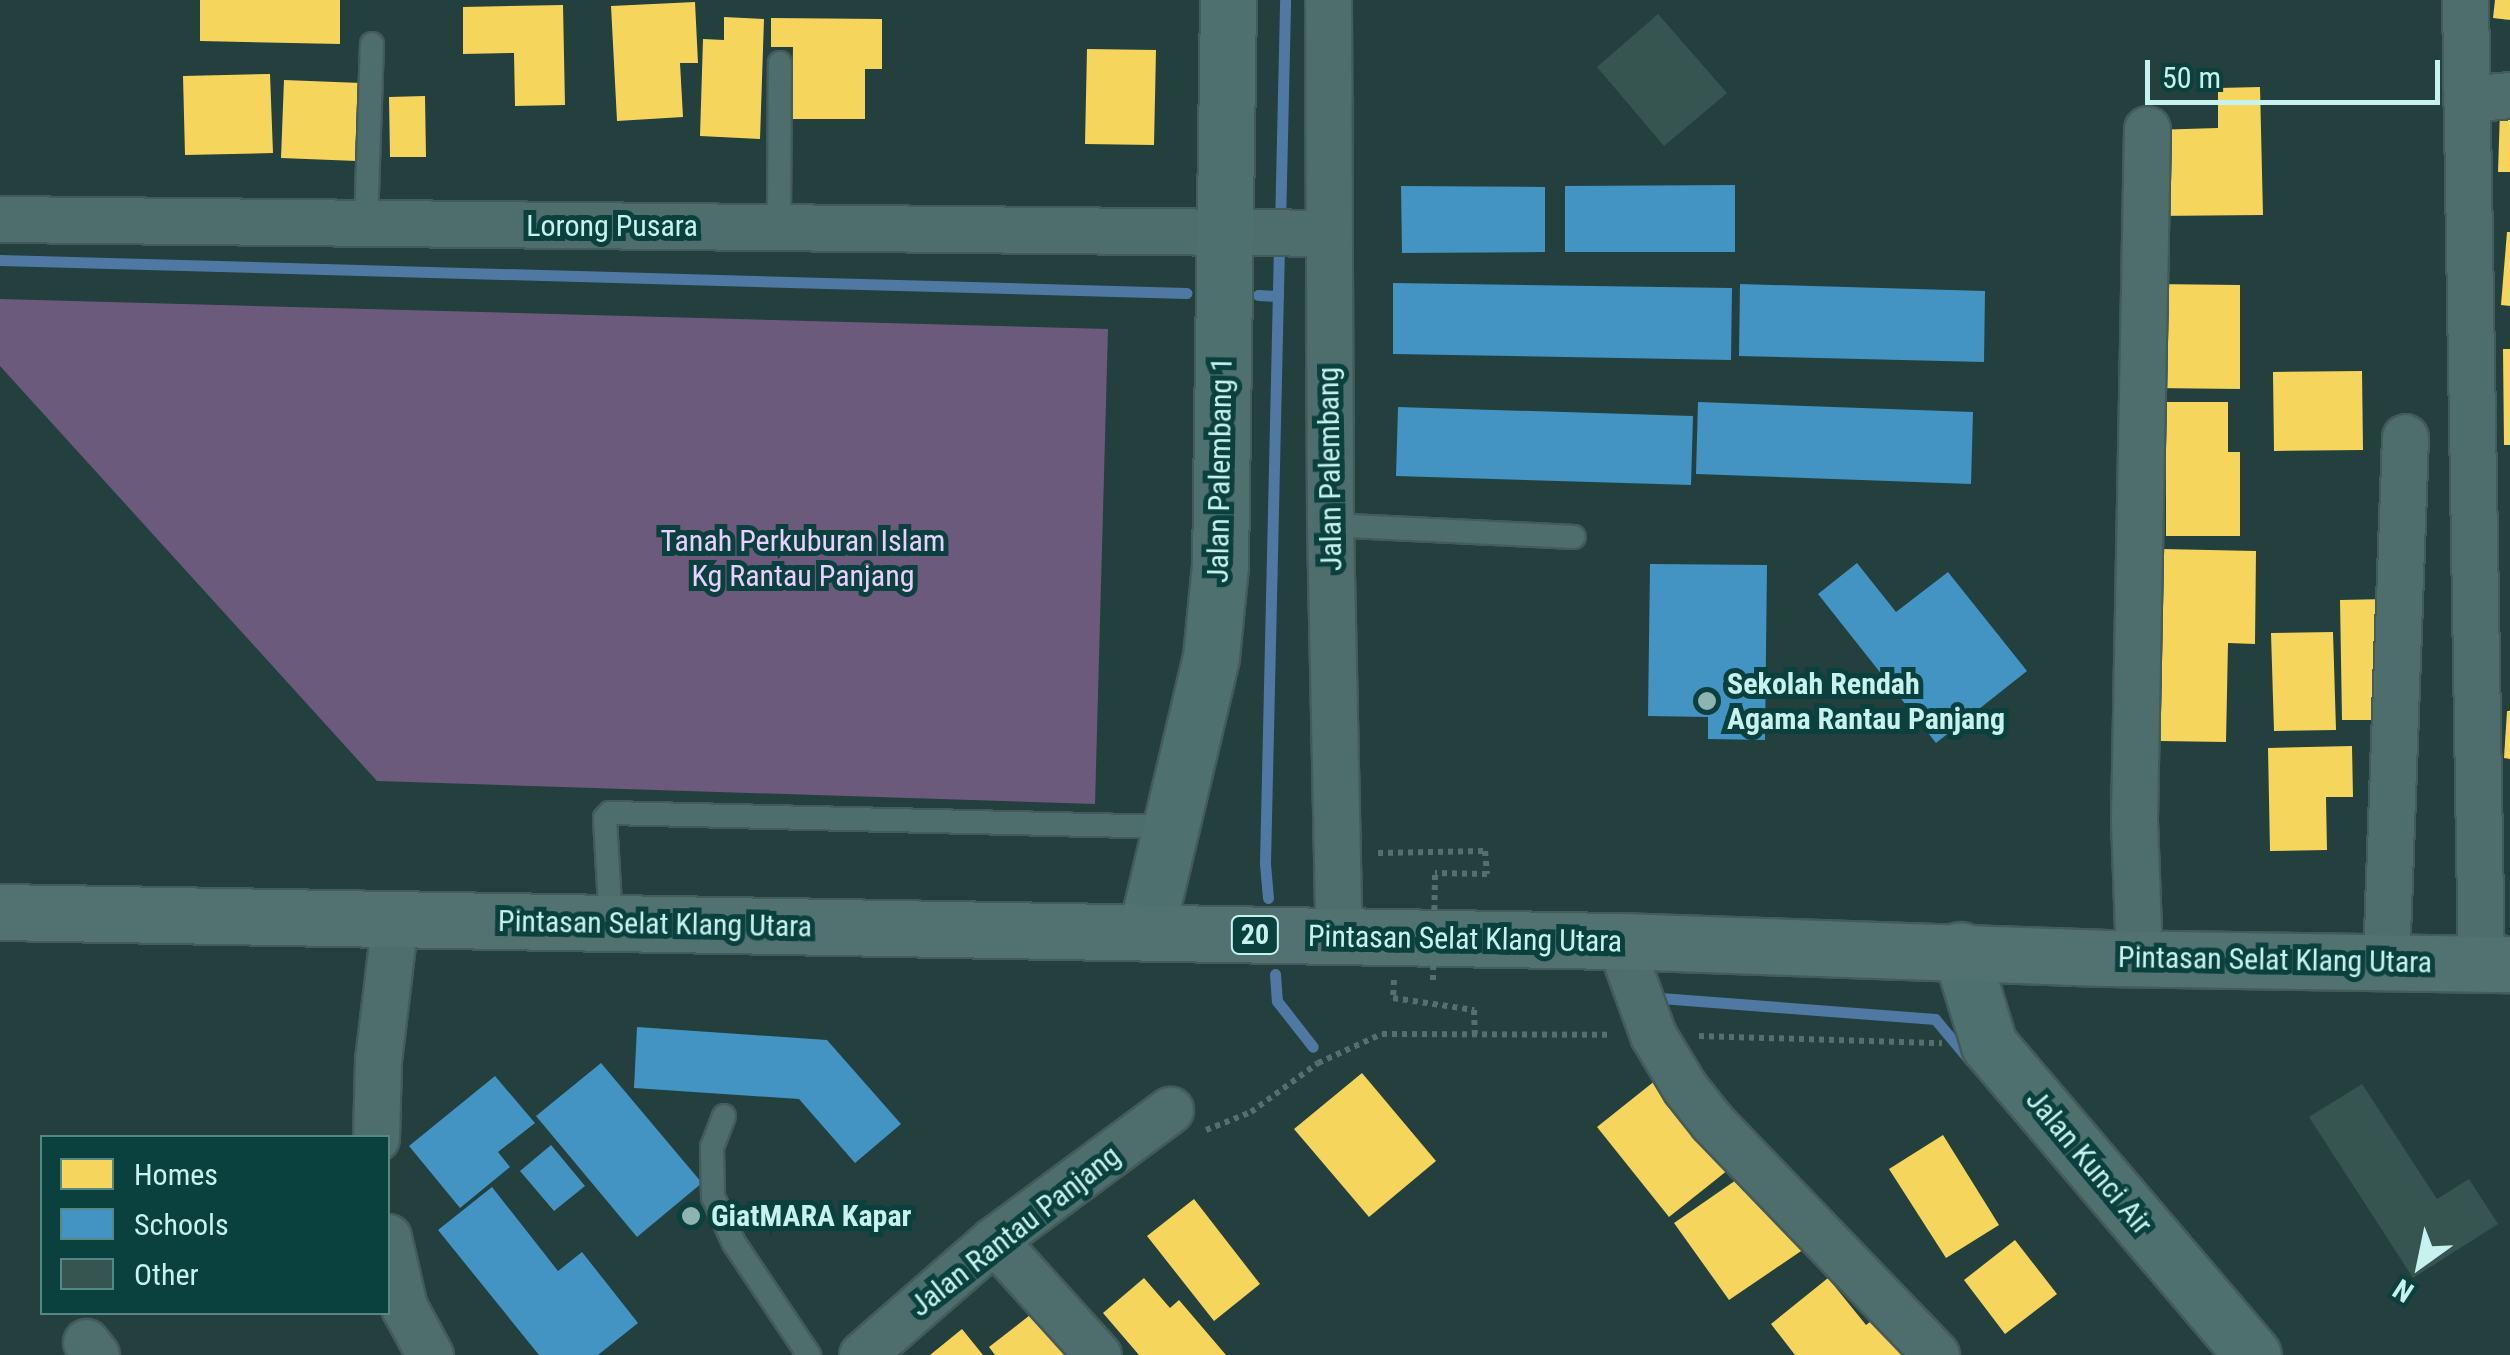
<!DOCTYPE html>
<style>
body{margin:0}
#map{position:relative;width:2510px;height:1355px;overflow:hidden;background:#233f3e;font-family:"Roboto Condensed",sans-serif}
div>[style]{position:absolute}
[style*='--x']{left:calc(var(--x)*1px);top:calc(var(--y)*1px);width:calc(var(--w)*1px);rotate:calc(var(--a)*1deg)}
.green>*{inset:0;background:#6c5a7d}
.homes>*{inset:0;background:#f6d55c}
.schools>*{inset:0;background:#4393c3}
.stream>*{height:11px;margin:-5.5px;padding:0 5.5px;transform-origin:5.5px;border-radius:5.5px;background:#4f78a3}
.building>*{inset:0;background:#375550}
.path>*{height:6px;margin-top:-3px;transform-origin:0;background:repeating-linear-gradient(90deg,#53706f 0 5px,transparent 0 10px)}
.roads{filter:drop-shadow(2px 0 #435b5a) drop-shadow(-2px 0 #435b5a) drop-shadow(0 2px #435b5a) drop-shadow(0 -2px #435b5a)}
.lane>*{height:22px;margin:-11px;padding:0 11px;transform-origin:11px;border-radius:11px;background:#4d6e6d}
.street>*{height:45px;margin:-22.5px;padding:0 22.5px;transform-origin:22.5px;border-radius:22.5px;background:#4d6e6d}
.secondary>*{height:55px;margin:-27.5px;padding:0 27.5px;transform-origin:27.5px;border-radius:27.5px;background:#4e706f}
.highway>*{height:55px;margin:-27.5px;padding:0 27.5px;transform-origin:27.5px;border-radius:27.5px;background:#527271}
.path-bridge>*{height:6px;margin-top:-3px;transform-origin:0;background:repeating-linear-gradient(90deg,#53706f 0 5px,transparent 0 10px)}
.dots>*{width:28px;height:28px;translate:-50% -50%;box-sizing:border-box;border:5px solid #0a403e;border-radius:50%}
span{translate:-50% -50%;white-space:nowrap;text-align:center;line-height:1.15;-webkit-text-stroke:10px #0a403e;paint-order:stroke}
.shield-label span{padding:2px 8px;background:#0a403e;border:2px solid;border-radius:8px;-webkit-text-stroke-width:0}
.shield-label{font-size:28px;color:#c7f2ef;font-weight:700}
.street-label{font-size:30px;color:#c7f2ef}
.park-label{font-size:30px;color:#ebcfff}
.poi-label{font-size:30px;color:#c7f2ef;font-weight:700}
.left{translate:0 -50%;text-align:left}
.legend{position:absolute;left:40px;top:1135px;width:350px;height:180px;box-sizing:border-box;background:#0a403e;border:2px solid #568785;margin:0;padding:12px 18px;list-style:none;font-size:30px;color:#c7f2ef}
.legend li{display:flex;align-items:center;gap:20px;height:50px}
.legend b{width:50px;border:2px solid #568785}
.north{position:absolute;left:2370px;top:1215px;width:100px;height:100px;-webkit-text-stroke:8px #0a403e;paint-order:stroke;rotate:213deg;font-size:28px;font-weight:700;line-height:40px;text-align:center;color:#c7f2ef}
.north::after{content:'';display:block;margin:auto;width:35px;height:45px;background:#c7f2ef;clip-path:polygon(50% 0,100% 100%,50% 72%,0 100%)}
.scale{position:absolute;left:2145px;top:60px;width:295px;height:45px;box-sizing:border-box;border:5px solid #c7f2ef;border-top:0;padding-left:12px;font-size:30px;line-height:35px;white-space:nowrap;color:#c7f2ef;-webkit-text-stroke:8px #0a403e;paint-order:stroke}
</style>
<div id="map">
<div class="green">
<div style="clip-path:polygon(0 299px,1108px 329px,1095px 804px,377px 781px,0 366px)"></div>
</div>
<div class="homes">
<div style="clip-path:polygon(200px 0,340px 0,340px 44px,200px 41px)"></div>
<div style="clip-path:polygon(2495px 0,2510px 0,2510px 20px,2493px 18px)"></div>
<div style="clip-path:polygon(695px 2px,698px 63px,680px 63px,683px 117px,617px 121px,611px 6px)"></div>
<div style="clip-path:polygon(563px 5px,565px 105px,515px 106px,514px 53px,463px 54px,463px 7px)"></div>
<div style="clip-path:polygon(724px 17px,764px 19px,760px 139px,700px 136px,703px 39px,724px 40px)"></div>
<div style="clip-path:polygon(771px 18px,882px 19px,882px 69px,865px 69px,865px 119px,792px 119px,793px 47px,771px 47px)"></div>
<div style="clip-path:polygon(1087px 49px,1156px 50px,1154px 145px,1085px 144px)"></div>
<div style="clip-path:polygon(270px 74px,273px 153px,185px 155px,183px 76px)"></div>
<div style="clip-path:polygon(284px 80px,361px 83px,357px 161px,281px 158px)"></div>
<div style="clip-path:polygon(2260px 87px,2263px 215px,2154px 216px,2152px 130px,2218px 128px,2218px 88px)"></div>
<div style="clip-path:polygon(425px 96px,426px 157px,390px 157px,389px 97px)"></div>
<div style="clip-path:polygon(2500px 110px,2510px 111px,2510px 172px,2498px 172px)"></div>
<div style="clip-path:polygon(2507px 232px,2510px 232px,2510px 306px,2501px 305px)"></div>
<div style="clip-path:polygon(2153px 284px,2240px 285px,2240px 389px,2152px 388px)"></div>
<div style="clip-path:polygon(2503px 349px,2510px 349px,2510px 445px,2504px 445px)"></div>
<div style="clip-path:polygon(2362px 371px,2363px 450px,2274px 451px,2273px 372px)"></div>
<div style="clip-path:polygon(2166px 402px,2228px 402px,2228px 452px,2240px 452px,2240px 536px,2166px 536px)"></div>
<div style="clip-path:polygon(2162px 549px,2256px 551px,2255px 644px,2228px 643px,2226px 742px,2160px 741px)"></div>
<div style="clip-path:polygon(2388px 599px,2390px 720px,2342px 720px,2340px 600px)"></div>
<div style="clip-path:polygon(2333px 632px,2336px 730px,2274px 731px,2271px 633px)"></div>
<div style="clip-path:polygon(2507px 711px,2510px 711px,2510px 759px,2504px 758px)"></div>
<div style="clip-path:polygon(2352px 746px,2353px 797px,2326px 797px,2327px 850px,2270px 851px,2268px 748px)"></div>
<div style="clip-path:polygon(1666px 1072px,1738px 1162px,1669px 1217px,1597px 1127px)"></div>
<div style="clip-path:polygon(1362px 1073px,1436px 1161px,1369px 1217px,1294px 1129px)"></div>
<div style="clip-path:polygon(1943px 1135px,1999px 1225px,1946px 1258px,1889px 1169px)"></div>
<div style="clip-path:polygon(1752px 1169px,1807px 1247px,1729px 1300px,1674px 1223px)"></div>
<div style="clip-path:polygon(1194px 1199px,1260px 1284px,1214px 1321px,1147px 1236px)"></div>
<div style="clip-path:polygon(2015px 1240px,2057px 1294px,2005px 1334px,1964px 1280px)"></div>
<div style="clip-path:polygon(1144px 1278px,1170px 1308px,1179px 1300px,1226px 1355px,1139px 1355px,1103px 1313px)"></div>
<div style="clip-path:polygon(1828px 1278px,1866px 1325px,1878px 1316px,1909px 1355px,1795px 1355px,1771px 1324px)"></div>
<div style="clip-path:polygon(1039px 1308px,1076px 1355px,995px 1355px,989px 1347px)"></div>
<div style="clip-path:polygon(962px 1329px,983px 1355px,930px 1355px)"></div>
</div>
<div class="schools">
<div style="clip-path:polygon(1735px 185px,1735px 252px,1565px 252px,1565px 186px)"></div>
<div style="clip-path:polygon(1401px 186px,1545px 187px,1545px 252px,1402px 253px)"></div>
<div style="clip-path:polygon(1393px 283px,1732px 288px,1731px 360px,1393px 354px)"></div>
<div style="clip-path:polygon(1740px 284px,1985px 291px,1984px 362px,1739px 356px)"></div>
<div style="clip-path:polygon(1698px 402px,1973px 412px,1971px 484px,1696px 474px)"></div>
<div style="clip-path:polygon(1398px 407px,1693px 416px,1691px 485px,1396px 476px)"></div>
<div style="clip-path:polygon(1857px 563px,1896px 612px,1948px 572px,2027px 671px,1936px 743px,1818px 594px)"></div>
<div style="clip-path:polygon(1650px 564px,1767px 565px,1765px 740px,1708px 739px,1708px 717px,1648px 716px)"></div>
<div style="clip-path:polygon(637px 1027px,827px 1040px,901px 1124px,855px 1163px,799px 1099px,634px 1088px)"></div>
<div style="clip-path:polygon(601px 1063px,702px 1183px,637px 1237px,536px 1116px)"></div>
<div style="clip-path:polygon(495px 1076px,535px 1123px,498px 1152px,510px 1167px,460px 1208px,409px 1146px)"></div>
<div style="clip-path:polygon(551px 1145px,585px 1186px,554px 1211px,520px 1171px)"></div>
<div style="clip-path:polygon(492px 1187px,558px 1271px,582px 1252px,638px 1323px,598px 1355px,539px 1355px,438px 1230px)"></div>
</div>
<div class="stream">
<div style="--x:1280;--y:226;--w:226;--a:-88.7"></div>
<div style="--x:0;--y:260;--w:1187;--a:1.59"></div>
<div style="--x:1258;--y:295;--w:20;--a:3"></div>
<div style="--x:1268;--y:898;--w:35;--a:-95"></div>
<div style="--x:1265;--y:863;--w:619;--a:-88.7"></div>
<div style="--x:1275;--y:974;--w:27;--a:86"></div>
<div style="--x:1277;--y:1001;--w:58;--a:52"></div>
<div style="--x:1661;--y:998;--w:275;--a:4.4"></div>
<div style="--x:1935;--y:1019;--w:56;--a:50.1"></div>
</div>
<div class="building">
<div style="clip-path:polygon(1658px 14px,1727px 93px,1664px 146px,1597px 67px)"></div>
<div style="clip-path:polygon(2362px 1084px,2437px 1199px,2469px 1179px,2498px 1224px,2413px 1278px,2309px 1117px)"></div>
</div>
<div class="path">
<div style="--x:1378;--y:853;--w:107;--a:-1.1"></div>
<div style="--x:1485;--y:851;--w:23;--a:85"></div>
<div style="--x:1487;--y:874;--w:52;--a:-178.9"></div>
<div style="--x:1394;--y:980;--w:18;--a:93"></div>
<div style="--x:1393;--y:998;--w:82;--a:8.4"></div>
<div style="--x:1474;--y:1010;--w:24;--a:88"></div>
<div style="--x:1699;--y:1036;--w:243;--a:1.7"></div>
<div style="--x:1206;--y:1130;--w:48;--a:-21.8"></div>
<div style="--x:1251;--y:1112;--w:83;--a:-36.2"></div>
<div style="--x:1318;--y:1063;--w:70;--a:-24.4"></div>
<div style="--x:1382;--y:1034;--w:230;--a:0.2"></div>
</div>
<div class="roads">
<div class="lane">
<div style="--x:366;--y:224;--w:180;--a:-88.1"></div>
<div style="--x:779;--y:227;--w:164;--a:-89.7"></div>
<div style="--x:1330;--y:525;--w:244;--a:2.8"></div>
<div style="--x:611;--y:923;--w:105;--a:-93.3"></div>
<div style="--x:605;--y:818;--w:7;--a:-45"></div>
<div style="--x:610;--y:813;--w:561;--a:1.43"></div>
<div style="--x:724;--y:1116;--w:33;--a:111"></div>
<div style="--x:712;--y:1147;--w:50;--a:88.9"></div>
<div style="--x:713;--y:1197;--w:51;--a:65.5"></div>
<div style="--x:734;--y:1243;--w:135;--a:56.2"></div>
</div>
<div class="street">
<div style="--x:1328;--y:0;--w:525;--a:89.78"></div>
<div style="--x:1330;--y:525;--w:413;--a:88.8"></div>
<div style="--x:2465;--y:0;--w:963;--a:89.05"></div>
<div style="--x:2466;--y:99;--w:44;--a:-5.2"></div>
<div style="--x:0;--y:219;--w:1327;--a:0.6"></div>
<div style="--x:1619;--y:941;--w:100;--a:70.1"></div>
<div style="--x:1653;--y:1035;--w:62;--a:58.9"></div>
<div style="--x:1685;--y:1088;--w:43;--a:51.5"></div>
<div style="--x:1712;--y:1122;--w:323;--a:46.1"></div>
<div style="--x:2139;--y:957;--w:138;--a:-92.1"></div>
<div style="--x:2134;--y:819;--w:690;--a:-88.92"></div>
<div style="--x:2386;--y:962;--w:525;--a:-87.93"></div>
<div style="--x:376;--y:1138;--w:78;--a:-88.5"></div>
<div style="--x:378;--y:1060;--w:141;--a:-83.1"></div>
<div style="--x:388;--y:1237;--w:72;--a:77.1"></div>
<div style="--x:404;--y:1307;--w:55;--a:61.6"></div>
<div style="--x:994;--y:1240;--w:155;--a:47.9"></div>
<div style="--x:86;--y:1342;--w:16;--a:52"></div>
<div style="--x:862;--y:1355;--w:175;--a:-41.1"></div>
<div style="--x:994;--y:1240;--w:219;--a:-36.5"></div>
</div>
<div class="secondary">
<div style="--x:1146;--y:932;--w:283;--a:-76.7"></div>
<div style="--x:1211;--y:657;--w:91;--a:-84.4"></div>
<div style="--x:1220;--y:566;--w:566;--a:-89.19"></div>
<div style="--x:1960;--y:950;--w:99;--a:73"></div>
<div style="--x:1989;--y:1045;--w:407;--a:49.6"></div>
</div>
<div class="highway">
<div style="--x:0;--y:912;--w:1619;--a:1.03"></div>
<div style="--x:1619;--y:941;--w:488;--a:2"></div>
<div style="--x:2107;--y:958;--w:403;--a:0.9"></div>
</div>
</div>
<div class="path-bridge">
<div style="--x:1433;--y:980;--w:107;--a:-88.9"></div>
</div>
<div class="dots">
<div style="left:1707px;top:701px;background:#8eb3b1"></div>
<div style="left:691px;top:1216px;background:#8eb3b1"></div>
</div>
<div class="shield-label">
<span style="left:1255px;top:935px">20</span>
</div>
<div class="street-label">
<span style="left:612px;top:226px">Lorong Pusara</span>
<span style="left:1330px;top:469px;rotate:-91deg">Jalan Palembang</span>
<span style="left:1220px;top:470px;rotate:-89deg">Jalan Palembang 1</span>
<span style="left:655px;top:924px;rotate:1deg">Pintasan Selat Klang Utara</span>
<span style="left:1465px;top:939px;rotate:1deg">Pintasan Selat Klang Utara</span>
<span style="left:2275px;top:960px;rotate:1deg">Pintasan Selat Klang Utara</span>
<span style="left:2089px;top:1162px;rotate:50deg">Jalan Kunci Air</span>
<span style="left:1015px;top:1231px;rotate:-38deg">Jalan Rantau Panjang</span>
</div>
<div class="park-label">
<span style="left:803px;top:558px">Tanah Perkuburan Islam<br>Kg Rantau Panjang</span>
</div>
<div class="poi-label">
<span class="left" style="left:1727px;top:701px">Sekolah Rendah<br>Agama Rantau Panjang</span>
<span class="left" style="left:711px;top:1216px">GiatMARA Kapar</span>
</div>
<ul class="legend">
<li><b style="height:28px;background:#f6d55c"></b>Homes</li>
<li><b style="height:28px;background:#4393c3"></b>Schools</li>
<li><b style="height:28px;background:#375550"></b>Other</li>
</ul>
<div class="north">N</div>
<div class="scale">50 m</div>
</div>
